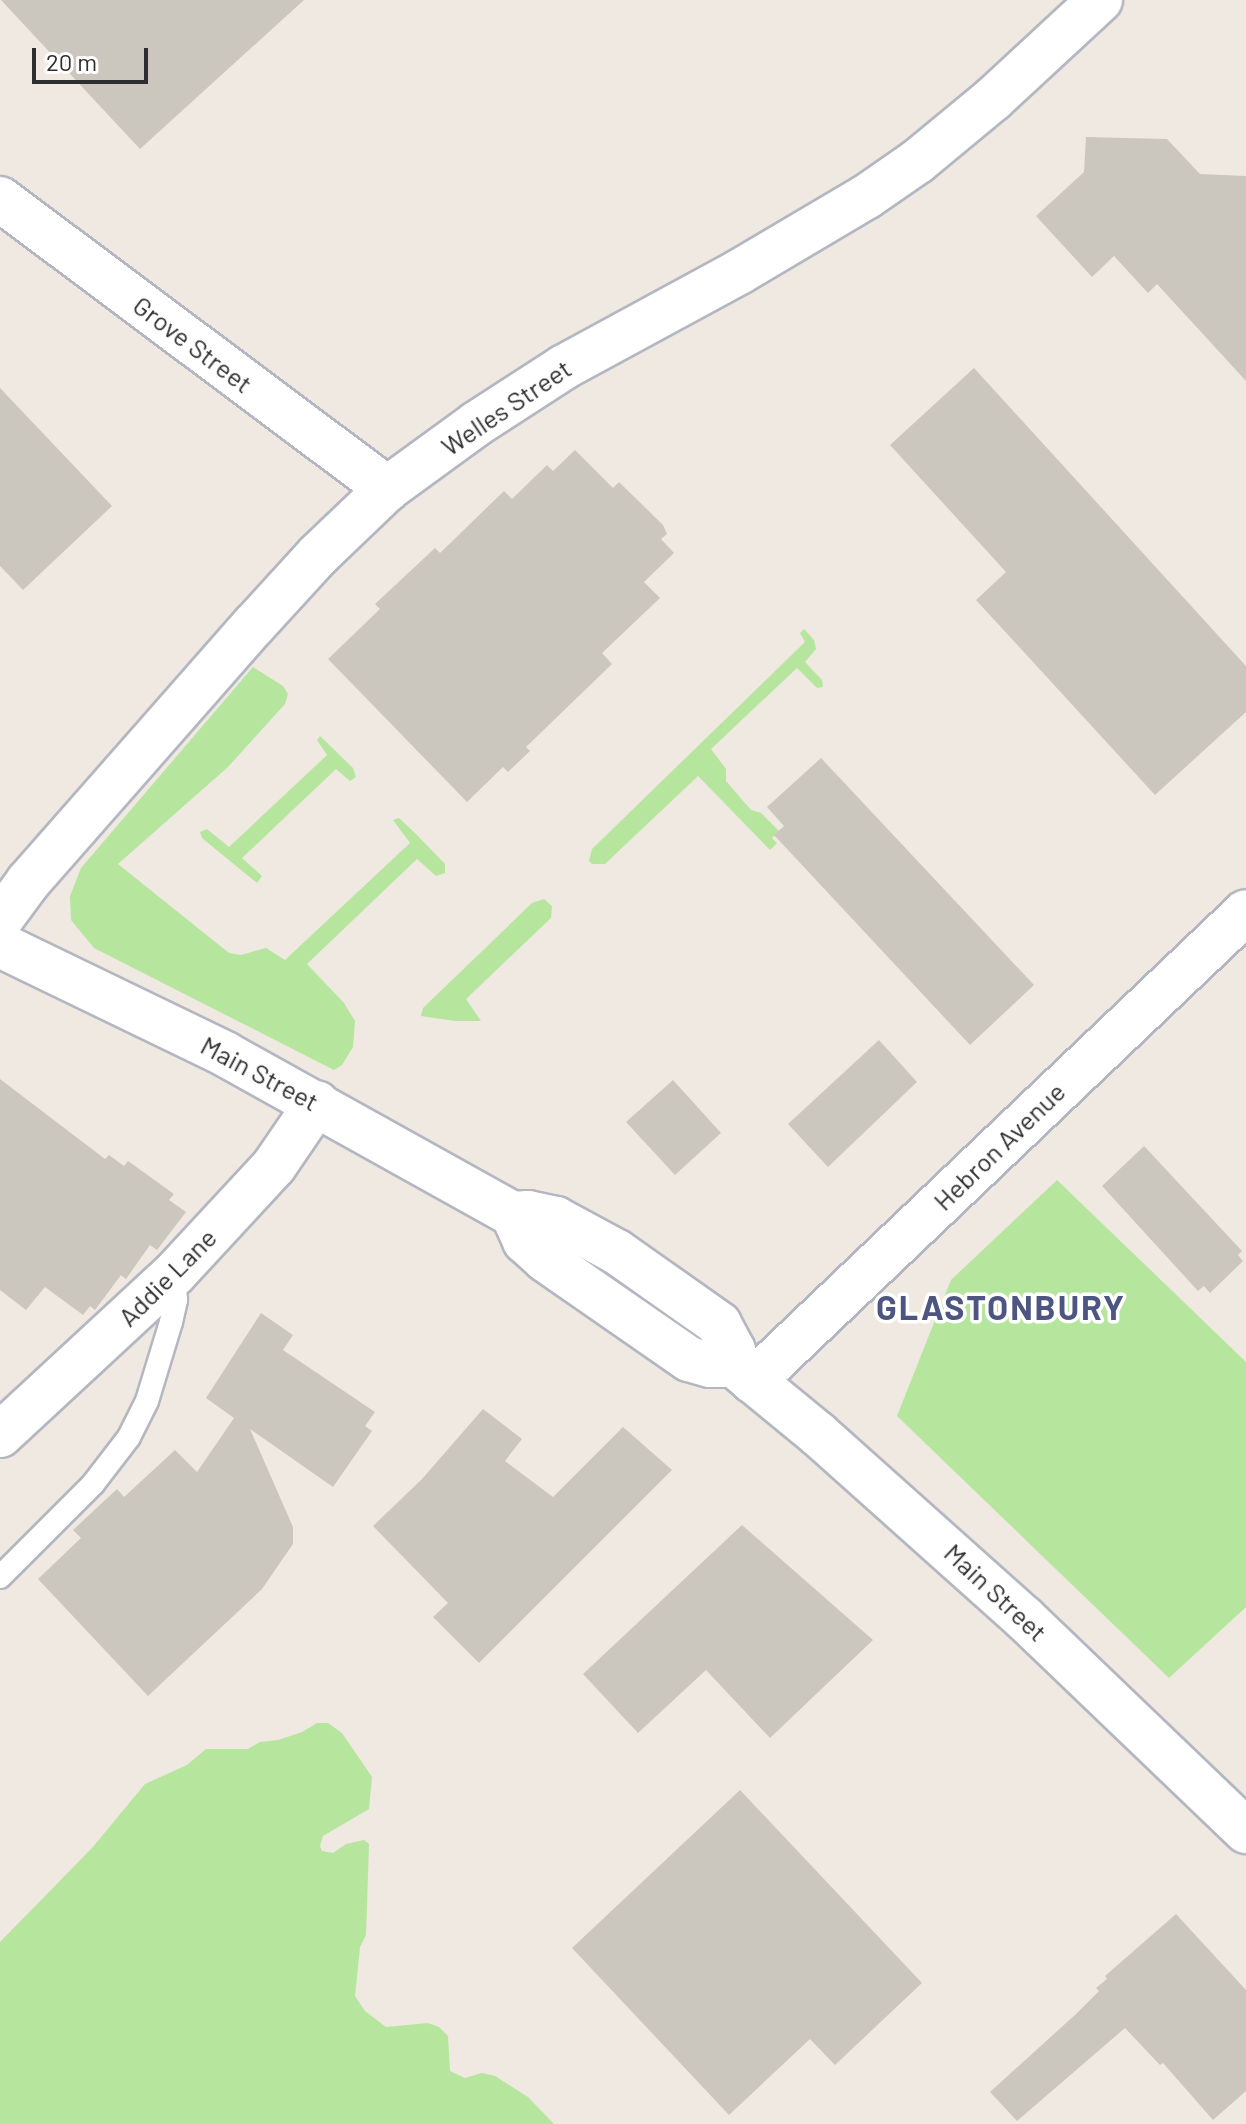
<!DOCTYPE html>
<style>
body{margin:0}
#map{position:relative;width:1246px;height:2124px;overflow:hidden;background:#efe9e1;font-family:Barlow,sans-serif}
div>[style]{position:absolute}
[style*='--x']{left:calc(var(--x)*1px);top:calc(var(--y)*1px);width:calc(var(--w)*1px);rotate:calc(var(--a)*1deg)}
.green>*{inset:0;background:#b6e59e}
.building>*{inset:0;background:#cbc7bf}
.roads{filter:drop-shadow(2px 0 #b4b7c1) drop-shadow(-2px 0 #b4b7c1) drop-shadow(0 2px #b4b7c1) drop-shadow(0 -2px #b4b7c1)}
.service>*{height:22px;margin:-11px;padding:0 11px;transform-origin:11px;border-radius:11px;background:#fff}
.minor>*{height:44px;margin:-22px;padding:0 22px;transform-origin:22px;border-radius:22px;background:#fff}
.secondary>*{height:44px;margin:-22px;padding:0 22px;transform-origin:22px;border-radius:22px;background:#fff}
span{translate:-50% -50%;white-space:nowrap;text-align:center;line-height:1.15;-webkit-text-stroke:7px #fff;paint-order:stroke}
.street-label{font-size:26px;color:#2e2e2e}
.district-label{font-size:34px;color:#4d5680;font-weight:700;letter-spacing:2px}
.scale{position:absolute;left:32px;top:48px;width:116px;height:36px;box-sizing:border-box;border:4px solid #2e2e2e;border-top:0;padding-left:10px;font-size:24px;line-height:28px;white-space:nowrap;color:#2e2e2e;-webkit-text-stroke:6px #fff;paint-order:stroke}
</style>
<div id="map">
<div class="green">
<div style="clip-path:polygon(804px 629px,814px 640px,816px 649px,805px 662px,822px 680px,823px 687px,817px 688px,797px 668px,711px 749px,726px 769px,726px 781px,751px 810px,761px 813px,779px 831px,772px 838px,777px 843px,770px 850px,698px 776px,605px 864px,592px 864px,589px 861px,592px 849px,805px 642px,800px 633px)"></div>
<div style="clip-path:polygon(253px 667px,283px 686px,288px 694px,285px 704px,228px 767px,118px 864px,229px 953px,241px 955px,266px 948px,285px 960px,410px 843px,393px 820px,399px 818px,415px 833px,445px 864px,445px 873px,436px 876px,417px 859px,307px 964px,344px 1003px,355px 1021px,353px 1047px,342px 1065px,334px 1070px,94px 948px,71px 920px,70px 896px,81px 868px)"></div>
<div style="clip-path:polygon(320px 736px,353px 768px,356px 777px,350px 781px,336px 769px,242px 858px,262px 876px,257px 883px,202px 838px,200px 832px,207px 829px,229px 847px,327px 755px,317px 740px)"></div>
<div style="clip-path:polygon(544px 899px,552px 906px,551px 918px,466px 999px,481px 1021px,455px 1021px,421px 1016px,423px 1008px,532px 903px)"></div>
<div style="clip-path:polygon(1057px 1180px,1246px 1362px,1246px 1607px,1169px 1678px,897px 1416px,951px 1280px)"></div>
<div style="clip-path:polygon(317px 1723px,328px 1723px,342px 1733px,372px 1777px,369px 1809px,323px 1836px,320px 1846px,322px 1851px,333px 1853px,346px 1844px,364px 1840px,369px 1844px,366px 1935px,360px 1947px,355px 1996px,365px 2011px,386px 2027px,428px 2023px,439px 2027px,448px 2036px,450px 2071px,465px 2078px,482px 2073px,495px 2076px,528px 2097px,554px 2124px,0 2124px,0 1942px,92px 1848px,145px 1784px,187px 1765px,206px 1749px,248px 1749px,260px 1742px,278px 1740px,302px 1732px)"></div>
</div>
<div class="building">
<div style="clip-path:polygon(1px 0,304px 0,140px 149px)"></div>
<div style="clip-path:polygon(1086px 137px,1167px 139px,1200px 174px,1246px 176px,1246px 381px,1157px 284px,1148px 293px,1114px 256px,1092px 277px,1036px 216px,1084px 172px)"></div>
<div style="clip-path:polygon(974px 368px,1246px 666px,1246px 712px,1155px 795px,976px 600px,1006px 572px,890px 445px)"></div>
<div style="clip-path:polygon(0 388px,112px 506px,23px 590px,0 566px)"></div>
<div style="clip-path:polygon(575px 450px,613px 488px,619px 482px,663px 525px,667px 534px,661px 539px,674px 553px,644px 582px,660px 598px,602px 653px,612px 664px,526px 747px,530px 751px,508px 772px,503px 767px,467px 802px,328px 659px,380px 609px,375px 604px,435px 548px,440px 553px,504px 491px,512px 499px,547px 465px,553px 471px)"></div>
<div style="clip-path:polygon(821px 758px,1034px 985px,970px 1045px,774px 835px,784px 826px,767px 807px)"></div>
<div style="clip-path:polygon(879px 1040px,917px 1082px,828px 1167px,788px 1124px)"></div>
<div style="clip-path:polygon(0 1079px,105px 1159px,109px 1155px,124px 1166px,128px 1161px,174px 1194px,169px 1200px,186px 1212px,157px 1250px,150px 1245px,126px 1279px,121px 1275px,95px 1310px,90px 1306px,83px 1315px,45px 1287px,26px 1310px,0 1290px)"></div>
<div style="clip-path:polygon(673px 1080px,721px 1133px,675px 1175px,626px 1122px)"></div>
<div style="clip-path:polygon(1144px 1146px,1242px 1251px,1238px 1255px,1243px 1261px,1210px 1293px,1204px 1286px,1198px 1291px,1102px 1186px)"></div>
<div style="clip-path:polygon(261px 1313px,293px 1335px,283px 1350px,375px 1412px,365px 1426px,372px 1431px,333px 1487px,250px 1429px,293px 1527px,293px 1544px,262px 1589px,148px 1696px,38px 1579px,81px 1538px,73px 1530px,117px 1489px,124px 1497px,175px 1450px,197px 1472px,234px 1418px,206px 1398px)"></div>
<div style="clip-path:polygon(483px 1409px,522px 1439px,505px 1461px,553px 1497px,623px 1427px,672px 1470px,479px 1663px,433px 1617px,448px 1603px,373px 1526px,422px 1479px)"></div>
<div style="clip-path:polygon(742px 1525px,873px 1640px,770px 1738px,706px 1670px,638px 1733px,583px 1674px)"></div>
<div style="clip-path:polygon(740px 1790px,922px 1983px,835px 2065px,810px 2039px,729px 2115px,572px 1948px)"></div>
<div style="clip-path:polygon(1176px 1914px,1246px 1990px,1246px 2091px,1213px 2120px,1163px 2063px,1160px 2065px,1125px 2028px,1017px 2121px,990px 2092px,1076px 2014px,1099px 1991px,1096px 1988px,1107px 1979px,1105px 1976px)"></div>
</div>
<div class="roads">
<div class="service">
<div style="--x:0;--y:1577;--w:132;--a:-45"></div>
<div style="--x:93;--y:1484;--w:59;--a:-52.5"></div>
<div style="--x:129;--y:1437;--w:40;--a:-63.4"></div>
<div style="--x:147;--y:1401;--w:83;--a:-73.1"></div>
<div style="--x:171;--y:1322;--w:23;--a:-77"></div>
<div style="--x:176;--y:1300;--w:25;--a:-95"></div>
</div>
<div class="minor">
<div style="--x:0;--y:199;--w:484;--a:36.8"></div>
<div style="--x:0;--y:920;--w:47;--a:-53.6"></div>
<div style="--x:28;--y:882;--w:342;--a:-48.7"></div>
<div style="--x:254;--y:625;--w:95;--a:-47.6"></div>
<div style="--x:318;--y:555;--w:95;--a:-43.7"></div>
<div style="--x:387;--y:489;--w:110;--a:-36.1"></div>
<div style="--x:476;--y:424;--w:105;--a:-32.9"></div>
<div style="--x:564;--y:367;--w:199;--a:-28.5"></div>
<div style="--x:739;--y:272;--w:147;--a:-30.6"></div>
<div style="--x:866;--y:197;--w:63;--a:-34.7"></div>
<div style="--x:918;--y:161;--w:97;--a:-39.6"></div>
<div style="--x:993;--y:99;--w:146;--a:-42.8"></div>
<div style="--x:0;--y:1435;--w:237;--a:-42.8"></div>
<div style="--x:174;--y:1274;--w:147;--a:-47.2"></div>
<div style="--x:274;--y:1166;--w:76;--a:-55.7"></div>
</div>
<div class="secondary">
<div style="--x:0;--y:945;--w:250;--a:25.8"></div>
<div style="--x:225;--y:1054;--w:329;--a:29.1"></div>
<div style="--x:513;--y:1214;--w:15;--a:-4"></div>
<div style="--x:528;--y:1213;--w:29;--a:12"></div>
<div style="--x:556;--y:1219;--w:69;--a:28.4"></div>
<div style="--x:617;--y:1252;--w:125;--a:35.2"></div>
<div style="--x:719;--y:1324;--w:30;--a:62"></div>
<div style="--x:733;--y:1350;--w:15;--a:86"></div>
<div style="--x:513;--y:1214;--w:30;--a:66"></div>
<div style="--x:525;--y:1241;--w:28;--a:42"></div>
<div style="--x:546;--y:1260;--w:174;--a:34.7"></div>
<div style="--x:689;--y:1359;--w:22;--a:16"></div>
<div style="--x:710;--y:1365;--w:24;--a:0"></div>
<div style="--x:734;--y:1365;--w:109;--a:39.4"></div>
<div style="--x:818;--y:1434;--w:276;--a:41.8"></div>
<div style="--x:1024;--y:1618;--w:308;--a:43.8"></div>
<div style="--x:753;--y:1381;--w:680;--a:-43.57"></div>
</div>
</div>
<div class="street-label">
<span style="left:193px;top:344px;rotate:37deg">Grove Street</span>
<span style="left:506px;top:407px;rotate:-34deg">Welles Street</span>
<span style="left:260px;top:1073px;rotate:28deg">Main Street</span>
<span style="left:999px;top:1146px;rotate:-44deg">Hebron Avenue</span>
<span style="left:167px;top:1277px;rotate:-45deg">Addie Lane</span>
<span style="left:996px;top:1592px;rotate:43deg">Main Street</span>
</div>
<div class="district-label">
<span style="left:1001px;top:1307px">GLASTONBURY</span>
</div>
<div class="scale">20 m</div>
</div>
